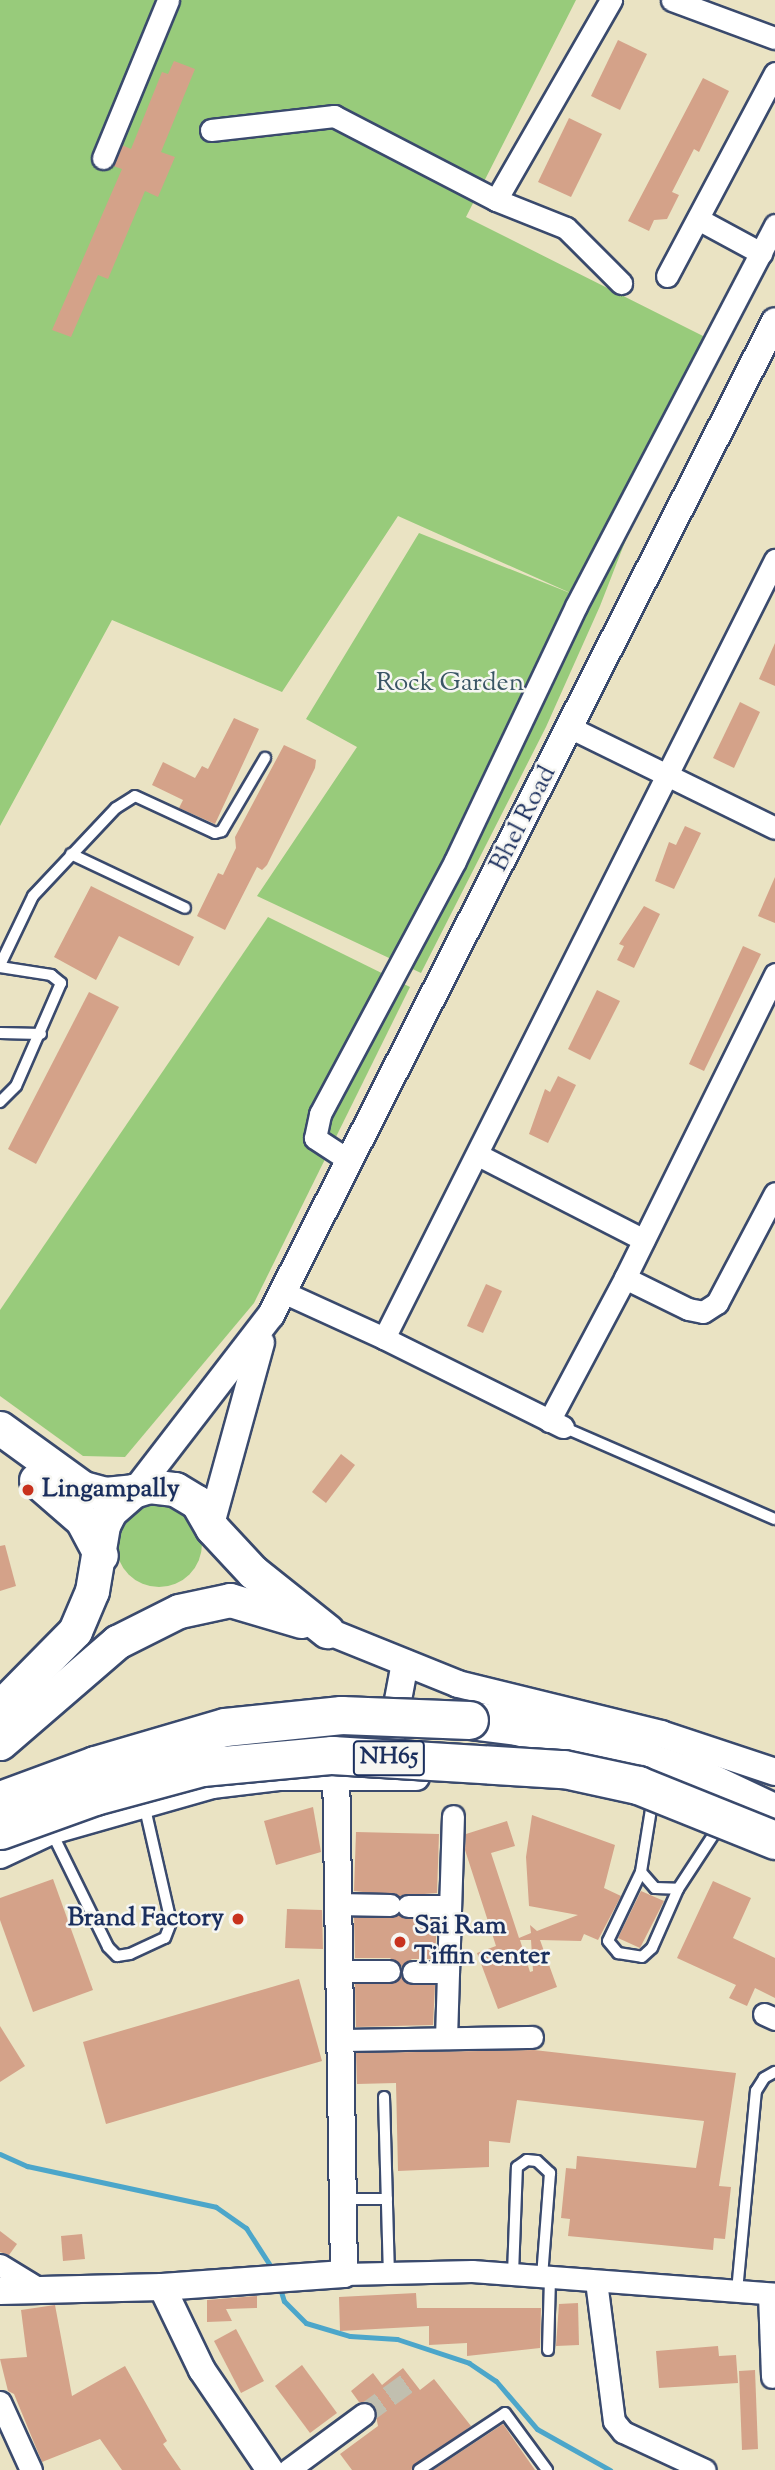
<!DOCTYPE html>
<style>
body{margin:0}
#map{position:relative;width:775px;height:2470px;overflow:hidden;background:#eae3c3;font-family:"Sorts Mill Goudy",serif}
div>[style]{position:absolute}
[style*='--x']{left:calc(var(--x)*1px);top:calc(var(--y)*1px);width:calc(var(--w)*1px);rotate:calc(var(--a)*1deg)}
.green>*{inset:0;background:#98cb7b}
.round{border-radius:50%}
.stream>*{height:5px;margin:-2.5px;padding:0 2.5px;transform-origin:2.5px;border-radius:2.5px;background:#4ca6ca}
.building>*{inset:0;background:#d4a289}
.minor-tunnel>*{height:21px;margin-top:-10.5px;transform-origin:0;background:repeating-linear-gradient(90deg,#c1bfaf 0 21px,transparent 0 31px)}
.roads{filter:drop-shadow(2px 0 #3a4a6d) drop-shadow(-2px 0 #3a4a6d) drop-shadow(0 2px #3a4a6d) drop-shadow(0 -2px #3a4a6d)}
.service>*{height:10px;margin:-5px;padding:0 5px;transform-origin:5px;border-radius:5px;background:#fff}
.minor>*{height:21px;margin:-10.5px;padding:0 10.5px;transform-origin:10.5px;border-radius:10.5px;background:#fff}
.tertiary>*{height:26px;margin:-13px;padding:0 13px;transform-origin:13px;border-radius:13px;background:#fff}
.primary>*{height:33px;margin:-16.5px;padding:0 16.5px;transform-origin:16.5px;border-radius:16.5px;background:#fff}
.trunk>*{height:37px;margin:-18.5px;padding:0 18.5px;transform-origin:18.5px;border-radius:18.5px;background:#fff}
.bridges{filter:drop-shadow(2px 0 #3a4a6d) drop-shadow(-2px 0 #3a4a6d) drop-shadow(0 2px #3a4a6d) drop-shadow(0 -2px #3a4a6d)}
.trunk-bridge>*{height:37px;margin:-18.5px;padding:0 18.5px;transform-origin:18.5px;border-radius:18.5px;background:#fff}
.dots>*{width:19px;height:19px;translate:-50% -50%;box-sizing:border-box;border:4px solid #f6f6f2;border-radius:50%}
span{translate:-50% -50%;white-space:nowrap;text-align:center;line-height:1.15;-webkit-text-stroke:5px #f6f6f2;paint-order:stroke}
.shield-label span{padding:2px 5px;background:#f6f6f2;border:2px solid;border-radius:5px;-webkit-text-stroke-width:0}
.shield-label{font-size:24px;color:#1b2f5e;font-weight:700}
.park-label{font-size:26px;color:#3a5665}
.street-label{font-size:26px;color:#1b2f5e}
.poi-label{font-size:26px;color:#1b2f5e;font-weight:700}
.left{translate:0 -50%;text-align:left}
.right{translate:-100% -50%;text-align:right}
</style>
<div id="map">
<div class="green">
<div style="clip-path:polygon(0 0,576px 0,466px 217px,705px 337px,600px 606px,546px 727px,421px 973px,257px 896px,357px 747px,306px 719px,419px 533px,575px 595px,398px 516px,282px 692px,112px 620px,0 826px)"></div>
<div style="clip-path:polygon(268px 917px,410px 987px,254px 1303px,125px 1457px,83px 1456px,0 1396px,0 1310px)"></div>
<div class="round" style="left:116px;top:1501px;width:86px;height:86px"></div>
</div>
<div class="stream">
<div style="--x:0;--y:2154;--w:30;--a:24"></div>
<div style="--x:27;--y:2166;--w:193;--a:12.2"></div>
<div style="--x:216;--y:2207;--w:37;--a:35"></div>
<div style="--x:246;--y:2228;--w:54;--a:57.2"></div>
<div style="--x:279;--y:2285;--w:17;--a:73"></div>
<div style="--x:284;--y:2301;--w:31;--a:45"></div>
<div style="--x:306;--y:2323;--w:46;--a:16.5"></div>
<div style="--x:350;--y:2336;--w:47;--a:3.7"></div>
<div style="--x:397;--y:2339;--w:76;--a:18.4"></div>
<div style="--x:469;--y:2363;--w:32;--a:34"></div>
<div style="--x:496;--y:2381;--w:63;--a:49.5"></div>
<div style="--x:537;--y:2429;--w:84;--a:29.3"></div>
</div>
<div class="building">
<div style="clip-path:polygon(618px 40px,647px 54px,620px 110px,591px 96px)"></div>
<div style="clip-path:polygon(174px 61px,195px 69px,161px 152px,175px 157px,158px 197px,145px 191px,108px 279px,98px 275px,71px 337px,52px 330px,122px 169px,113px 166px,122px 145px,131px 149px,162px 72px,168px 74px)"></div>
<div style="clip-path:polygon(703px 78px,729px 91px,699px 152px,694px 149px,672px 192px,679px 195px,667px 219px,654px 220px,649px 231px,628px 221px)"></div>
<div style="clip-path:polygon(569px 118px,602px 134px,571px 197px,538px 182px)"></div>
<div style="clip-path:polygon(775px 643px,775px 686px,759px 679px)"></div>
<div style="clip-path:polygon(740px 702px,760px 712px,734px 768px,713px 758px)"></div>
<div style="clip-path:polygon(234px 718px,259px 729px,215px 824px,179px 808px,183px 800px,152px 785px,163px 762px,195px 778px,202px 766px,208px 769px)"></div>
<div style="clip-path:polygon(284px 745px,316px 760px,315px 768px,267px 865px,262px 870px,257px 867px,225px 930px,197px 916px,218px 873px,223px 875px,236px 848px,235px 837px)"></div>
<div style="clip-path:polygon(685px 826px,701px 833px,674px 889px,655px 881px,669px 842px,676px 845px)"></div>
<div style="clip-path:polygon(775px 877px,775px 923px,758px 916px)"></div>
<div style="clip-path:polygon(91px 886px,194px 937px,179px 966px,119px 936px,96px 980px,54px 957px)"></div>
<div style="clip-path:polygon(644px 906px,660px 914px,634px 968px,617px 960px,624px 946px,619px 944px)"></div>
<div style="clip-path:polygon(743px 946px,761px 954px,704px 1071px,689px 1064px)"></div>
<div style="clip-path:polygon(597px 990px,620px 1001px,590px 1060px,568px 1049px)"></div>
<div style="clip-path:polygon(89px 992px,119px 1007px,36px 1164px,8px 1149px)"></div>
<div style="clip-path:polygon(558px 1076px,576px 1085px,548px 1143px,529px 1134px,545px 1089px,550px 1092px)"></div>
<div style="clip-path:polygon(486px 1284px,502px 1291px,483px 1333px,467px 1326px)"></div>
<div style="clip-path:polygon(341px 1454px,355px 1465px,326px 1503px,312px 1492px)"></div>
<div style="clip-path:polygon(5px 1545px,16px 1586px,0 1591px,0 1546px)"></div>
<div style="clip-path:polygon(313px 1807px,321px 1852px,276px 1865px,264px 1821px)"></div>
<div style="clip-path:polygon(evenodd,532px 1815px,615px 1845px,604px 1888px,621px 1896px,598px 1940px,584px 1934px,581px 1941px,540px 1940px,557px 1987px,498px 2009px,477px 1953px,496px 1946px,465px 1850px,466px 1834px,507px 1821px,515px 1846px,491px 1853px,519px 1938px,531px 1933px,530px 1925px,537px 1931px,578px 1915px,529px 1906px,526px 1857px,532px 1815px,520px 1940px,531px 1940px,533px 1971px,530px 1972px,520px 1940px)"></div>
<div style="clip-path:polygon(356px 1832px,439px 1834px,437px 1893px,399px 1896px,354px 1891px)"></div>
<div style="clip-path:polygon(53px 1879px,93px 1990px,33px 2012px,0 1920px,0 1898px)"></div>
<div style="clip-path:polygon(713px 1881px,751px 1898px,733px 1938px,775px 1958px,775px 1998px,755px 1988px,747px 2006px,729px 1998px,736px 1985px,677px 1958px)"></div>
<div style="clip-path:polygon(641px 1891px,664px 1901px,640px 1948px,618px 1938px)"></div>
<div style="clip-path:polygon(287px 1909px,322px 1910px,323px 1949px,285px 1948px)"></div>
<div style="clip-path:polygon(398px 1915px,437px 1919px,435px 1959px,412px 1959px,401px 1967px,390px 1958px,355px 1958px,354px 1917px)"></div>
<div style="clip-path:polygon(401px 1976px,412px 1985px,435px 1985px,433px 2025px,356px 2027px,355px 1984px,390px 1984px)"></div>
<div style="clip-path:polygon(299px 1979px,322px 2061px,106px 2124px,83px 2042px)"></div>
<div style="clip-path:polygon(0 2026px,25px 2066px,0 2082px)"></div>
<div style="clip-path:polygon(534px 2050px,736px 2073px,719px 2186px,731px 2187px,725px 2239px,714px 2238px,713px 2250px,568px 2236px,570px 2219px,561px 2218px,566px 2168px,576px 2169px,577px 2156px,696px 2168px,704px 2121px,517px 2100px,510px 2143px,489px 2141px,489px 2167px,398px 2171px,396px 2083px,357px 2084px,356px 2053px)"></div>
<div style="clip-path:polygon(0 2231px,17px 2244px,9px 2255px,0 2252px)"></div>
<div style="clip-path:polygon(82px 2234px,85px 2259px,63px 2261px,61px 2236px)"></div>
<div style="clip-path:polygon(416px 2293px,417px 2308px,541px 2308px,540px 2348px,467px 2356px,467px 2343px,429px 2345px,429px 2326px,340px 2331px,339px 2297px)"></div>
<div style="clip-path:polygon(257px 2296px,257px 2308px,226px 2309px,232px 2321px,207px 2322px,207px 2300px)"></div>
<div style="clip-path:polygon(578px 2303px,579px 2345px,556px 2346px,559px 2304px)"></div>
<div style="clip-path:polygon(55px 2305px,72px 2396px,125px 2366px,167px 2441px,163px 2444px,181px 2470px,122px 2470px,100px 2439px,42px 2462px,14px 2394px,8px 2391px,0 2359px,27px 2357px,21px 2310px)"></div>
<div style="clip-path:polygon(236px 2329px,264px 2381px,241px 2393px,214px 2341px)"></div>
<div style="clip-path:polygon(718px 2346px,719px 2356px,736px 2355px,738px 2383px,659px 2388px,656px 2351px)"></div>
<div style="clip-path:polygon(302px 2365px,337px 2413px,310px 2433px,275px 2386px)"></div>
<div style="clip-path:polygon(403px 2368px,420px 2390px,434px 2379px,471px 2426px,411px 2470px,352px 2470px,340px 2454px,378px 2426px,374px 2406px,359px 2402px,351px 2391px,373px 2373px,382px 2385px)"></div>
<div style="clip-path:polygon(755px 2370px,758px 2449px,742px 2450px,739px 2371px)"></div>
<div style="clip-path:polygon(503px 2424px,535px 2470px,433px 2470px)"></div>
</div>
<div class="minor-tunnel">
<div style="--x:364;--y:2414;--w:53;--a:-35.8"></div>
</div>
<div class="roads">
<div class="service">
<div style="--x:71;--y:854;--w:126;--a:25.3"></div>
<div style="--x:0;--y:965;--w:76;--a:-64.4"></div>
<div style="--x:33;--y:896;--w:121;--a:-46.7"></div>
<div style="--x:116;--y:808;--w:22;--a:-32"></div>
<div style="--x:135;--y:796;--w:88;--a:24.8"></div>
<div style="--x:215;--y:833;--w:7;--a:-16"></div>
<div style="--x:222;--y:831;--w:85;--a:-59.5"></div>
<div style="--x:0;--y:967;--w:52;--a:8.9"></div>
<div style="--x:51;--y:975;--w:13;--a:39"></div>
<div style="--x:61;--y:983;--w:112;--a:113.6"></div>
<div style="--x:16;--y:1086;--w:23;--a:135"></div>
<div style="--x:0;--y:1033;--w:41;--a:1.4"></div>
<div style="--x:563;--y:1427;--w:231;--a:23.5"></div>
<div style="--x:652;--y:1803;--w:70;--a:99.1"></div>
<div style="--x:641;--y:1872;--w:21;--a:49"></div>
<div style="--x:655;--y:1888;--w:23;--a:2"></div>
<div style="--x:678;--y:1889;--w:69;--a:-56.8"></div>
<div style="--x:51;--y:1831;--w:129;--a:63.8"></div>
<div style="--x:108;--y:1947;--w:13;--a:45"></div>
<div style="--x:117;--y:1956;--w:13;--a:-9"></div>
<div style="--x:130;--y:1954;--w:38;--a:-25"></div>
<div style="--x:165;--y:1938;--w:17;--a:-69"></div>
<div style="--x:171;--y:1922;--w:121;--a:-102.9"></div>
<div style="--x:641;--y:1872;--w:76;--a:115.6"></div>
<div style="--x:608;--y:1941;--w:16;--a:50"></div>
<div style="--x:618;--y:1953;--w:24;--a:9"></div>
<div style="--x:642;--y:1957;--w:13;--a:-42"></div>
<div style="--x:652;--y:1948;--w:64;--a:-66.2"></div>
<div style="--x:384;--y:2097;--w:176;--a:88.4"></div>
<div style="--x:344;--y:2199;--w:43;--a:0"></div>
<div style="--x:513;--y:2274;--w:107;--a:-87.9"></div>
<div style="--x:517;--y:2167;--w:12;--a:-35"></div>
<div style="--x:527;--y:2160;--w:10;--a:6"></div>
<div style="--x:537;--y:2161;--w:18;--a:43"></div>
<div style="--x:550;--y:2173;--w:104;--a:94.4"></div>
<div style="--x:737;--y:2291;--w:201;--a:-84.6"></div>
<div style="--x:756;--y:2091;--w:15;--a:-58"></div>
<div style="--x:764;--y:2078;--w:13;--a:-29"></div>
<div style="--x:548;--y:2350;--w:73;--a:-88.4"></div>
<div style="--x:419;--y:2470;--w:103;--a:-33.5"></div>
<div style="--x:505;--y:2413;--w:71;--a:53.6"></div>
</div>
<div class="minor">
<div style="--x:672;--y:0;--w:110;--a:20.3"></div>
<div style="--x:211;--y:130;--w:124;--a:-6.5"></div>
<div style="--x:334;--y:116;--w:182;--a:27.4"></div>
<div style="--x:496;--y:200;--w:75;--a:21.8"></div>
<div style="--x:566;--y:228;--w:78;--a:45"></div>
<div style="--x:103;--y:158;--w:171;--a:-67.6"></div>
<div style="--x:496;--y:200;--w:231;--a:-60.1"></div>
<div style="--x:698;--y:219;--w:72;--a:28.4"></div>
<div style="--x:667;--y:276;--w:230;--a:-62"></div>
<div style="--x:571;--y:728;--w:227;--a:26.1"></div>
<div style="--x:478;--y:1155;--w:186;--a:27.1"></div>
<div style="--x:350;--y:1161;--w:42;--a:-146.7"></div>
<div style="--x:315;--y:1138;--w:25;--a:-78"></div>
<div style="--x:320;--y:1114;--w:287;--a:-61.9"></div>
<div style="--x:455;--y:861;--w:282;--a:-64.6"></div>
<div style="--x:576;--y:606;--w:430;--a:-62.4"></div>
<div style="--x:625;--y:1278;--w:70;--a:26.2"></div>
<div style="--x:688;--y:1309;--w:15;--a:11"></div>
<div style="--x:703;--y:1312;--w:17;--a:-33"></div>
<div style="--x:717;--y:1303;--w:124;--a:-62.2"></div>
<div style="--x:283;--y:1292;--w:111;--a:24.5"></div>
<div style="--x:549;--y:1421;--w:162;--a:-62"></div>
<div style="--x:625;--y:1278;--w:339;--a:-63.7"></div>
<div style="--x:563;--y:1427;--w:200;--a:-153.6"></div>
<div style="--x:384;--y:1338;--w:871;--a:-63.32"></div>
<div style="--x:336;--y:1904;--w:54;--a:1.1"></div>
<div style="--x:408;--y:1906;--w:42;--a:0"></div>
<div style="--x:338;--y:1971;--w:51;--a:0"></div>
<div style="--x:413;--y:1972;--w:35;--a:0"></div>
<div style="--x:764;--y:2014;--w:12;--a:24"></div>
<div style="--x:446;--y:2038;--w:222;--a:-88.2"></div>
<div style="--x:339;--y:2040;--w:193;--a:-0.9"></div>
<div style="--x:0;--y:2265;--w:48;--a:31.4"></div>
<div style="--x:344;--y:2274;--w:128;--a:-1.3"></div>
<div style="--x:472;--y:2271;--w:304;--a:4.3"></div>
<div style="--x:596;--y:2281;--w:141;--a:82.7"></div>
<div style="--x:614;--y:2421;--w:14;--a:51"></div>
<div style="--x:623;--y:2432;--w:90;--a:24.9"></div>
<div style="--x:769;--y:2294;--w:83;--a:87.9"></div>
<div style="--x:0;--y:2402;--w:75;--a:65.5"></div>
<div style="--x:288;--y:2470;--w:94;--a:-36.4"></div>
</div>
<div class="tertiary">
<div style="--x:136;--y:1490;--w:221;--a:-52.4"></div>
<div style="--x:271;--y:1315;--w:1114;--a:-63.11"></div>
<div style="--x:211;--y:1524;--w:188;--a:-74.6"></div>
<div style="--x:327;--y:1631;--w:141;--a:22"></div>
<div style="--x:458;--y:1684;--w:209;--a:13.8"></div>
<div style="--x:661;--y:1734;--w:120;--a:18.4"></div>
<div style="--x:384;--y:1774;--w:113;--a:-79.3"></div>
<div style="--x:0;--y:1855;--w:56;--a:-25.2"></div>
<div style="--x:51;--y:1831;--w:167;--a:-15.9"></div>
<div style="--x:212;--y:1785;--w:67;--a:-6.8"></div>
<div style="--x:279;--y:1777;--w:137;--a:0"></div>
<div style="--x:162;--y:2287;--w:92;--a:64.3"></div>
<div style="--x:202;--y:2370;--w:121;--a:55.8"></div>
<div style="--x:0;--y:2291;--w:162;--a:-1.4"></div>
<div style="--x:162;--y:2287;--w:182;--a:-4.1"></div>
<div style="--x:344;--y:2274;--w:499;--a:-90.9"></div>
</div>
<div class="primary">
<div style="--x:0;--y:1428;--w:102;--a:35.9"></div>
<div style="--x:83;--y:1488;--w:23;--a:15"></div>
<div style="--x:105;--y:1494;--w:28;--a:-6"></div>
<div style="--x:36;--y:1480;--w:61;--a:41"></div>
<div style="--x:82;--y:1520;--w:40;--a:62"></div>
<div style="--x:0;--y:1707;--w:107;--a:-45.4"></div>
<div style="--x:75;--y:1631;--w:43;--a:-67"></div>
<div style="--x:92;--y:1591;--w:67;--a:-80.5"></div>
<div style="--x:103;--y:1525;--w:16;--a:-63"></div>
<div style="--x:110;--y:1511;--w:30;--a:-41"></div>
<div style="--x:133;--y:1491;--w:17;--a:-17"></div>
<div style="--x:149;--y:1486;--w:26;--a:7"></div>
<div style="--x:175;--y:1489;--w:26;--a:31"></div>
<div style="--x:197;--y:1502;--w:30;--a:60"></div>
<div style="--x:212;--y:1528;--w:60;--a:47"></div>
<div style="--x:253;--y:1572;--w:95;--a:38.6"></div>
<div style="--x:0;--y:1743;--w:155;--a:-40.8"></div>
<div style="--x:117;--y:1642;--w:69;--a:-26.6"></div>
<div style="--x:179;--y:1611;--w:52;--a:-12.2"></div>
<div style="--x:230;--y:1600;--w:74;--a:16.5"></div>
</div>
<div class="trunk">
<div style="--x:469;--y:1720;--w:48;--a:7.1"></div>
<div style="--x:517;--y:1726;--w:134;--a:15.2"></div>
<div style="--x:646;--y:1761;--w:64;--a:18.2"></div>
<div style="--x:707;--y:1781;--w:75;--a:25.2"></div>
</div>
</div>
<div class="bridges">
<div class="trunk-bridge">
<div style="--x:0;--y:1800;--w:101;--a:-20.2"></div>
<div style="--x:95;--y:1765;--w:135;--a:-16.3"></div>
<div style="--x:225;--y:1727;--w:117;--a:-5.9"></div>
<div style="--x:341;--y:1715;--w:128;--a:2.2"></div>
<div style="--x:0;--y:1830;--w:101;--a:-19.7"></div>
<div style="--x:95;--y:1796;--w:111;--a:-15.2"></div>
<div style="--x:202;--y:1767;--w:131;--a:-5.3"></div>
<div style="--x:332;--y:1755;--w:232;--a:3.5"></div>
<div style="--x:564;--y:1769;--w:76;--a:12.2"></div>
<div style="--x:638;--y:1785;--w:148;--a:21.9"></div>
</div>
</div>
<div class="dots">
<div style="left:28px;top:1490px;background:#c8321e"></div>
<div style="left:238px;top:1919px;background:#c8321e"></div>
<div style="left:400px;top:1942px;background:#c8321e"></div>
</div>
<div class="shield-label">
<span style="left:389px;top:1758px">NH65</span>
</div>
<div class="park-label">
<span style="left:450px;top:684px">Rock Garden</span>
</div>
<div class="street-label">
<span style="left:524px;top:819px;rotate:-63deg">Bhel Road</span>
</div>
<div class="poi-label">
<span class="left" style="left:42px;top:1490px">Lingampally</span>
<span class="right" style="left:224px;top:1919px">Brand Factory</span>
<span class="left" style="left:414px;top:1942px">Sai Ram<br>Tiffin center</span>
</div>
</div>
